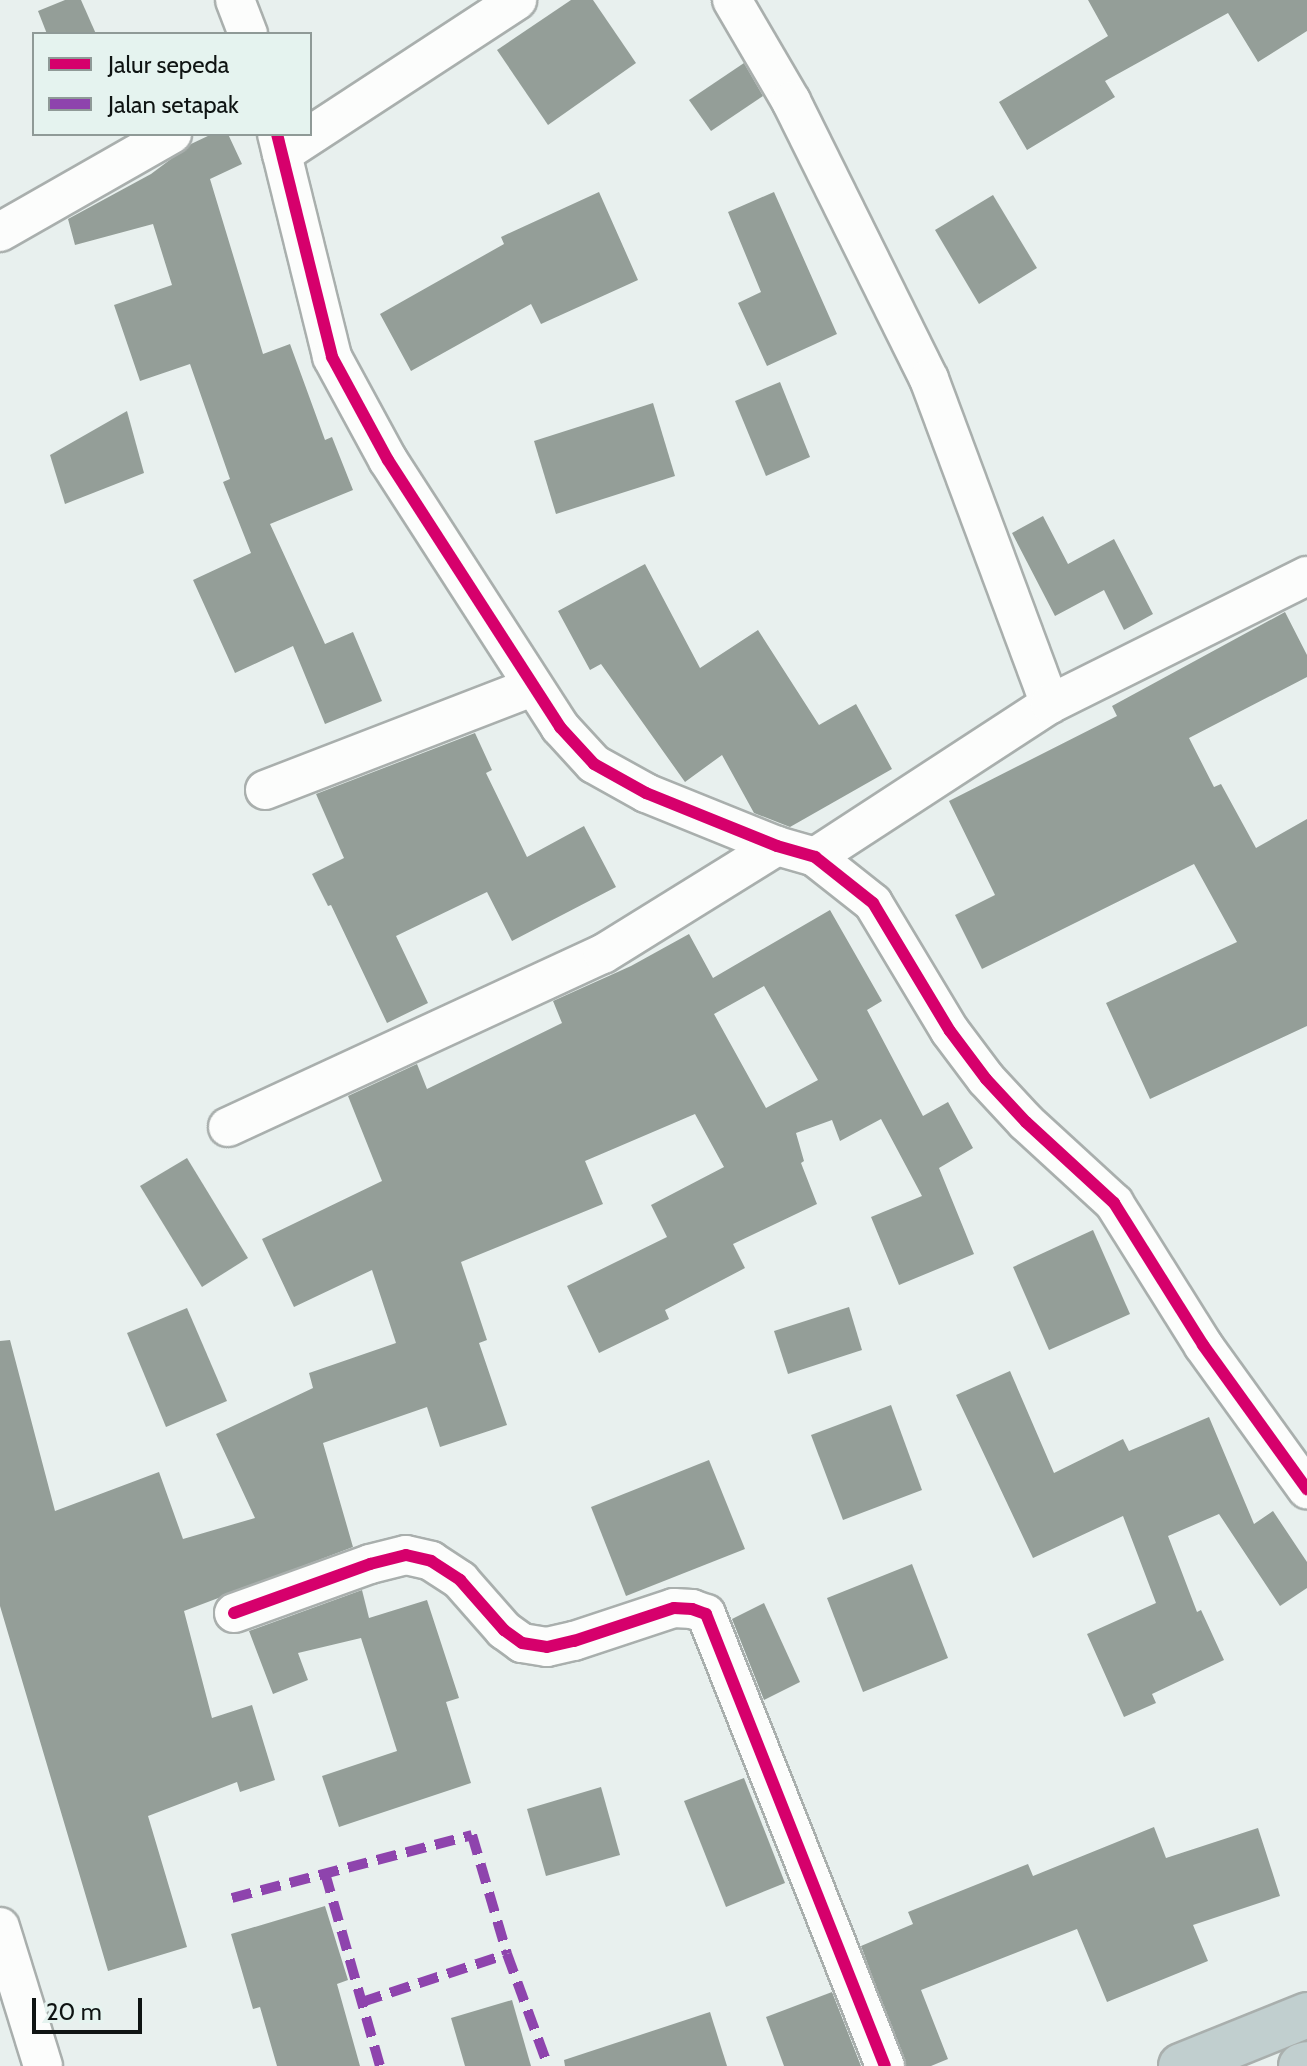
<!DOCTYPE html>
<style>
body{margin:0}
#map{position:relative;width:1307px;height:2066px;overflow:hidden;background:#e8f0ee;font-family:Cabin,sans-serif}
div>[style]{position:absolute}
[style*='--x']{left:calc(var(--x)*1px);top:calc(var(--y)*1px);width:calc(var(--w)*1px);rotate:calc(var(--a)*1deg)}
.building>*{inset:0;background:#949e98}
.roads{filter:drop-shadow(2px 0 #a9afad) drop-shadow(-2px 0 #a9afad) drop-shadow(0 2px #a9afad) drop-shadow(0 -2px #a9afad)}
.street>*{height:38px;margin:-19px;padding:0 19px;transform-origin:19px;border-radius:19px;background:#fcfdfc}
.highway>*{height:44px;margin:-22px;padding:0 22px;transform-origin:22px;border-radius:22px;background:#c1cfcf}
.quiet>*{height:10px;margin-top:-5px;transform-origin:0;background:repeating-linear-gradient(90deg,#8e44ad 0 20px,transparent 0 30px)}
.cycleway>*{height:12px;margin:-6px;padding:0 6px;transform-origin:6px;border-radius:6px;background:#d6006c}
span{translate:-50% -50%;white-space:nowrap;text-align:center;line-height:1.15;-webkit-text-stroke:8px #e5f3ef;paint-order:stroke}
.legend{position:absolute;left:32px;top:32px;width:280px;height:104px;box-sizing:border-box;background:#e5f3ef;border:2px solid #8f9a97;margin:0;padding:10px 14px;list-style:none;font-size:24px;color:#0f1413}
.legend li{display:flex;align-items:center;gap:16px;height:40px}
.legend b{width:40px;border:2px solid #8f9a97}
.scale{position:absolute;left:32px;top:1998px;width:110px;height:36px;box-sizing:border-box;border:4px solid #0f1413;border-top:0;padding-left:10px;font-size:24px;line-height:28px;white-space:nowrap;color:#0f1413;-webkit-text-stroke:6px #e5f3ef;paint-order:stroke}
</style>
<div id="map">
<div class="building">
<div style="clip-path:polygon(65px 0,81px 0,96px 34px,47px 34px,38px 11px)"></div>
<div style="clip-path:polygon(571px 0,593px 0,636px 63px,548px 125px,497px 50px)"></div>
<div style="clip-path:polygon(1088px 0,1307px 0,1307px 31px,1258px 62px,1228px 13px,1105px 81px,1115px 97px,1027px 150px,999px 102px,1108px 36px)"></div>
<div style="clip-path:polygon(744px 63px,763px 96px,711px 131px,689px 100px)"></div>
<div style="clip-path:polygon(212px 134px,228px 134px,242px 164px,210px 179px,263px 354px,290px 344px,325px 440px,332px 437px,353px 490px,270px 524px,325px 644px,353px 632px,382px 701px,325px 724px,293px 646px,235px 673px,193px 580px,251px 553px,223px 482px,230px 479px,190px 364px,140px 381px,114px 305px,172px 285px,153px 224px,75px 245px,68px 219px,151px 174px,191px 144px)"></div>
<div style="clip-path:polygon(599px 192px,638px 280px,541px 324px,531px 304px,411px 371px,380px 314px,504px 244px,501px 237px)"></div>
<div style="clip-path:polygon(774px 192px,837px 334px,767px 366px,738px 303px,761px 292px,728px 212px)"></div>
<div style="clip-path:polygon(993px 195px,1037px 268px,979px 304px,935px 230px)"></div>
<div style="clip-path:polygon(780px 382px,810px 457px,766px 476px,735px 401px)"></div>
<div style="clip-path:polygon(653px 403px,675px 476px,556px 514px,534px 441px)"></div>
<div style="clip-path:polygon(127px 411px,144px 473px,65px 504px,50px 455px)"></div>
<div style="clip-path:polygon(1043px 516px,1068px 564px,1114px 539px,1153px 614px,1124px 630px,1104px 590px,1055px 616px,1012px 533px)"></div>
<div style="clip-path:polygon(645px 564px,700px 668px,758px 630px,819px 725px,856px 704px,892px 769px,790px 827px,754px 813px,722px 755px,685px 782px,601px 664px,590px 670px,558px 611px)"></div>
<div style="clip-path:polygon(1285px 612px,1307px 655px,1307px 677px,1189px 738px,1214px 787px,1221px 784px,1256px 848px,1307px 819px,1307px 1026px,1150px 1099px,1106px 1003px,1237px 942px,1194px 864px,982px 969px,955px 915px,995px 895px,949px 801px,1117px 716px,1112px 706px)"></div>
<div style="clip-path:polygon(475px 733px,492px 770px,486px 773px,527px 857px,584px 826px,616px 887px,512px 941px,487px 892px,396px 936px,428px 1003px,387px 1023px,331px 905px,328px 906px,312px 874px,344px 858px,316px 794px)"></div>
<div style="clip-path:polygon(evenodd,830px 910px,882px 1001px,867px 1010px,923px 1116px,948px 1102px,973px 1148px,939px 1168px,974px 1254px,899px 1285px,871px 1217px,922px 1196px,881px 1119px,840px 1141px,832px 1120px,796px 1133px,804px 1161px,801px 1163px,817px 1204px,733px 1244px,745px 1268px,665px 1310px,669px 1319px,599px 1353px,567px 1286px,667px 1237px,651px 1205px,724px 1167px,695px 1114px,585px 1161px,603px 1204px,461px 1262px,487px 1340px,479px 1343px,507px 1425px,440px 1447px,427px 1407px,323px 1443px,353px 1547px,184px 1611px,212px 1718px,252px 1705px,275px 1780px,240px 1792px,237px 1782px,148px 1816px,187px 1947px,108px 1971px,0 1606px,0 1341px,10px 1340px,55px 1511px,159px 1472px,183px 1539px,255px 1518px,216px 1434px,313px 1388px,309px 1373px,396px 1343px,372px 1270px,294px 1307px,262px 1239px,382px 1181px,348px 1096px,417px 1064px,427px 1089px,562px 1023px,553px 1001px,631px 966px,689px 934px,713px 978px,830px 910px,764px 986px,818px 1080px,766px 1108px,714px 1014px,764px 986px)"></div>
<div style="clip-path:polygon(187px 1158px,248px 1258px,202px 1287px,140px 1186px)"></div>
<div style="clip-path:polygon(1093px 1230px,1130px 1314px,1049px 1350px,1013px 1267px)"></div>
<div style="clip-path:polygon(849px 1307px,862px 1350px,788px 1374px,774px 1331px)"></div>
<div style="clip-path:polygon(187px 1308px,227px 1401px,166px 1427px,127px 1333px)"></div>
<div style="clip-path:polygon(1010px 1371px,1054px 1473px,1123px 1439px,1129px 1451px,1209px 1417px,1254px 1524px,1273px 1511px,1307px 1562px,1307px 1588px,1280px 1606px,1219px 1514px,1168px 1536px,1197px 1612px,1201px 1610px,1224px 1660px,1152px 1694px,1156px 1703px,1124px 1717px,1087px 1634px,1156px 1603px,1123px 1516px,1033px 1558px,956px 1395px)"></div>
<div style="clip-path:polygon(891px 1405px,922px 1490px,843px 1520px,811px 1435px)"></div>
<div style="clip-path:polygon(709px 1460px,745px 1549px,626px 1596px,591px 1507px)"></div>
<div style="clip-path:polygon(912px 1564px,948px 1658px,863px 1692px,827px 1598px)"></div>
<div style="clip-path:polygon(362px 1590px,369px 1618px,427px 1600px,459px 1698px,446px 1702px,471px 1783px,339px 1827px,322px 1776px,397px 1751px,361px 1638px,298px 1653px,308px 1680px,273px 1694px,249px 1631px)"></div>
<div style="clip-path:polygon(764px 1603px,800px 1682px,764px 1700px,732px 1619px)"></div>
<div style="clip-path:polygon(744px 1778px,785px 1883px,726px 1907px,684px 1801px)"></div>
<div style="clip-path:polygon(601px 1787px,620px 1855px,546px 1876px,527px 1809px)"></div>
<div style="clip-path:polygon(1154px 1827px,1166px 1858px,1258px 1828px,1280px 1896px,1193px 1925px,1208px 1961px,1107px 2002px,1077px 1929px,921px 1990px,948px 2059px,931px 2066px,906px 2066px,861px 1946px,913px 1924px,908px 1912px,1028px 1864px,1033px 1876px)"></div>
<div style="clip-path:polygon(325px 1906px,348px 1980px,337px 1984px,360px 2066px,277px 2066px,260px 2007px,253px 2009px,231px 1934px)"></div>
<div style="clip-path:polygon(832px 1992px,861px 2066px,784px 2066px,766px 2017px)"></div>
<div style="clip-path:polygon(512px 2000px,531px 2066px,465px 2066px,451px 2018px)"></div>
<div style="clip-path:polygon(710px 2012px,727px 2066px,565px 2066px,564px 2060px)"></div>
</div>
<div class="roads">
<div class="street">
<div style="--x:235;--y:0;--w:36;--a:69"></div>
<div style="--x:732;--y:0;--w:117;--a:59.7"></div>
<div style="--x:791;--y:101;--w:310;--a:63.6"></div>
<div style="--x:929;--y:379;--w:347;--a:69.6"></div>
<div style="--x:277;--y:134;--w:230;--a:76.1"></div>
<div style="--x:332;--y:357;--w:117;--a:61.5"></div>
<div style="--x:388;--y:460;--w:318;--a:57.2"></div>
<div style="--x:560;--y:727;--w:50;--a:47.4"></div>
<div style="--x:594;--y:764;--w:60;--a:29.1"></div>
<div style="--x:646;--y:793;--w:141;--a:22"></div>
<div style="--x:777;--y:846;--w:40;--a:16"></div>
<div style="--x:815;--y:857;--w:74;--a:38.4"></div>
<div style="--x:873;--y:903;--w:149;--a:59"></div>
<div style="--x:950;--y:1031;--w:60;--a:53.1"></div>
<div style="--x:986;--y:1079;--w:59;--a:47.1"></div>
<div style="--x:1026;--y:1122;--w:120;--a:42.6"></div>
<div style="--x:1114;--y:1203;--w:168;--a:57.9"></div>
<div style="--x:1203;--y:1345;--w:178;--a:54.2"></div>
<div style="--x:282;--y:154;--w:281;--a:-33.2"></div>
<div style="--x:0;--y:232;--w:198;--a:-29.7"></div>
<div style="--x:265;--y:790;--w:286;--a:-21.1"></div>
<div style="--x:815;--y:857;--w:280;--a:-33.1"></div>
<div style="--x:1050;--y:704;--w:287;--a:-26.5"></div>
<div style="--x:228;--y:1127;--w:413;--a:-24.8"></div>
<div style="--x:603;--y:954;--w:205;--a:-31.8"></div>
<div style="--x:234;--y:1613;--w:145;--a:-19.8"></div>
<div style="--x:370;--y:1564;--w:37;--a:-14"></div>
<div style="--x:406;--y:1555;--w:26;--a:13"></div>
<div style="--x:431;--y:1561;--w:35;--a:33"></div>
<div style="--x:460;--y:1580;--w:67;--a:48.7"></div>
<div style="--x:504;--y:1630;--w:22;--a:36"></div>
<div style="--x:522;--y:1643;--w:25;--a:9"></div>
<div style="--x:547;--y:1647;--w:28;--a:-13"></div>
<div style="--x:574;--y:1641;--w:105;--a:-18.3"></div>
<div style="--x:674;--y:1608;--w:18;--a:3"></div>
<div style="--x:692;--y:1609;--w:15;--a:20"></div>
<div style="--x:706;--y:1614;--w:486;--a:68.4"></div>
<div style="--x:0;--y:1927;--w:145;--a:72.8"></div>
</div>
<div class="highway">
<div style="--x:1181;--y:2066;--w:136;--a:-22"></div>
<div style="--x:1301;--y:2066;--w:6;--a:-18"></div>
</div>
</div>
<div class="quiet">
<div style="--x:325;--y:1873;--w:201;--a:74.1"></div>
<div style="--x:232;--y:1898;--w:248;--a:-14.7"></div>
<div style="--x:472;--y:1835;--w:124;--a:73.6"></div>
<div style="--x:507;--y:1954;--w:119;--a:69.9"></div>
<div style="--x:362;--y:2002;--w:153;--a:-18.3"></div>
</div>
<div class="cycleway">
<div style="--x:277;--y:134;--w:230;--a:76.1"></div>
<div style="--x:332;--y:357;--w:117;--a:61.5"></div>
<div style="--x:388;--y:460;--w:318;--a:57.2"></div>
<div style="--x:560;--y:727;--w:50;--a:47.4"></div>
<div style="--x:594;--y:764;--w:60;--a:29.1"></div>
<div style="--x:646;--y:793;--w:141;--a:22"></div>
<div style="--x:777;--y:846;--w:40;--a:16"></div>
<div style="--x:815;--y:857;--w:74;--a:38.4"></div>
<div style="--x:873;--y:903;--w:149;--a:59"></div>
<div style="--x:950;--y:1031;--w:60;--a:53.1"></div>
<div style="--x:986;--y:1079;--w:59;--a:47.1"></div>
<div style="--x:1026;--y:1122;--w:120;--a:42.6"></div>
<div style="--x:1114;--y:1203;--w:168;--a:57.9"></div>
<div style="--x:1203;--y:1345;--w:178;--a:54.2"></div>
<div style="--x:234;--y:1613;--w:145;--a:-19.8"></div>
<div style="--x:370;--y:1564;--w:37;--a:-14"></div>
<div style="--x:406;--y:1555;--w:26;--a:13"></div>
<div style="--x:431;--y:1561;--w:35;--a:33"></div>
<div style="--x:460;--y:1580;--w:67;--a:48.7"></div>
<div style="--x:504;--y:1630;--w:22;--a:36"></div>
<div style="--x:522;--y:1643;--w:25;--a:9"></div>
<div style="--x:547;--y:1647;--w:28;--a:-13"></div>
<div style="--x:574;--y:1641;--w:105;--a:-18.3"></div>
<div style="--x:674;--y:1608;--w:18;--a:3"></div>
<div style="--x:692;--y:1609;--w:15;--a:20"></div>
<div style="--x:706;--y:1614;--w:486;--a:68.4"></div>
</div>
<ul class="legend">
<li><b style="height:10px;background:#d6006c"></b>Jalur sepeda</li>
<li><b style="height:10px;background:#8e44ad"></b>Jalan setapak</li>
</ul>
<div class="scale">20 m</div>
</div>
